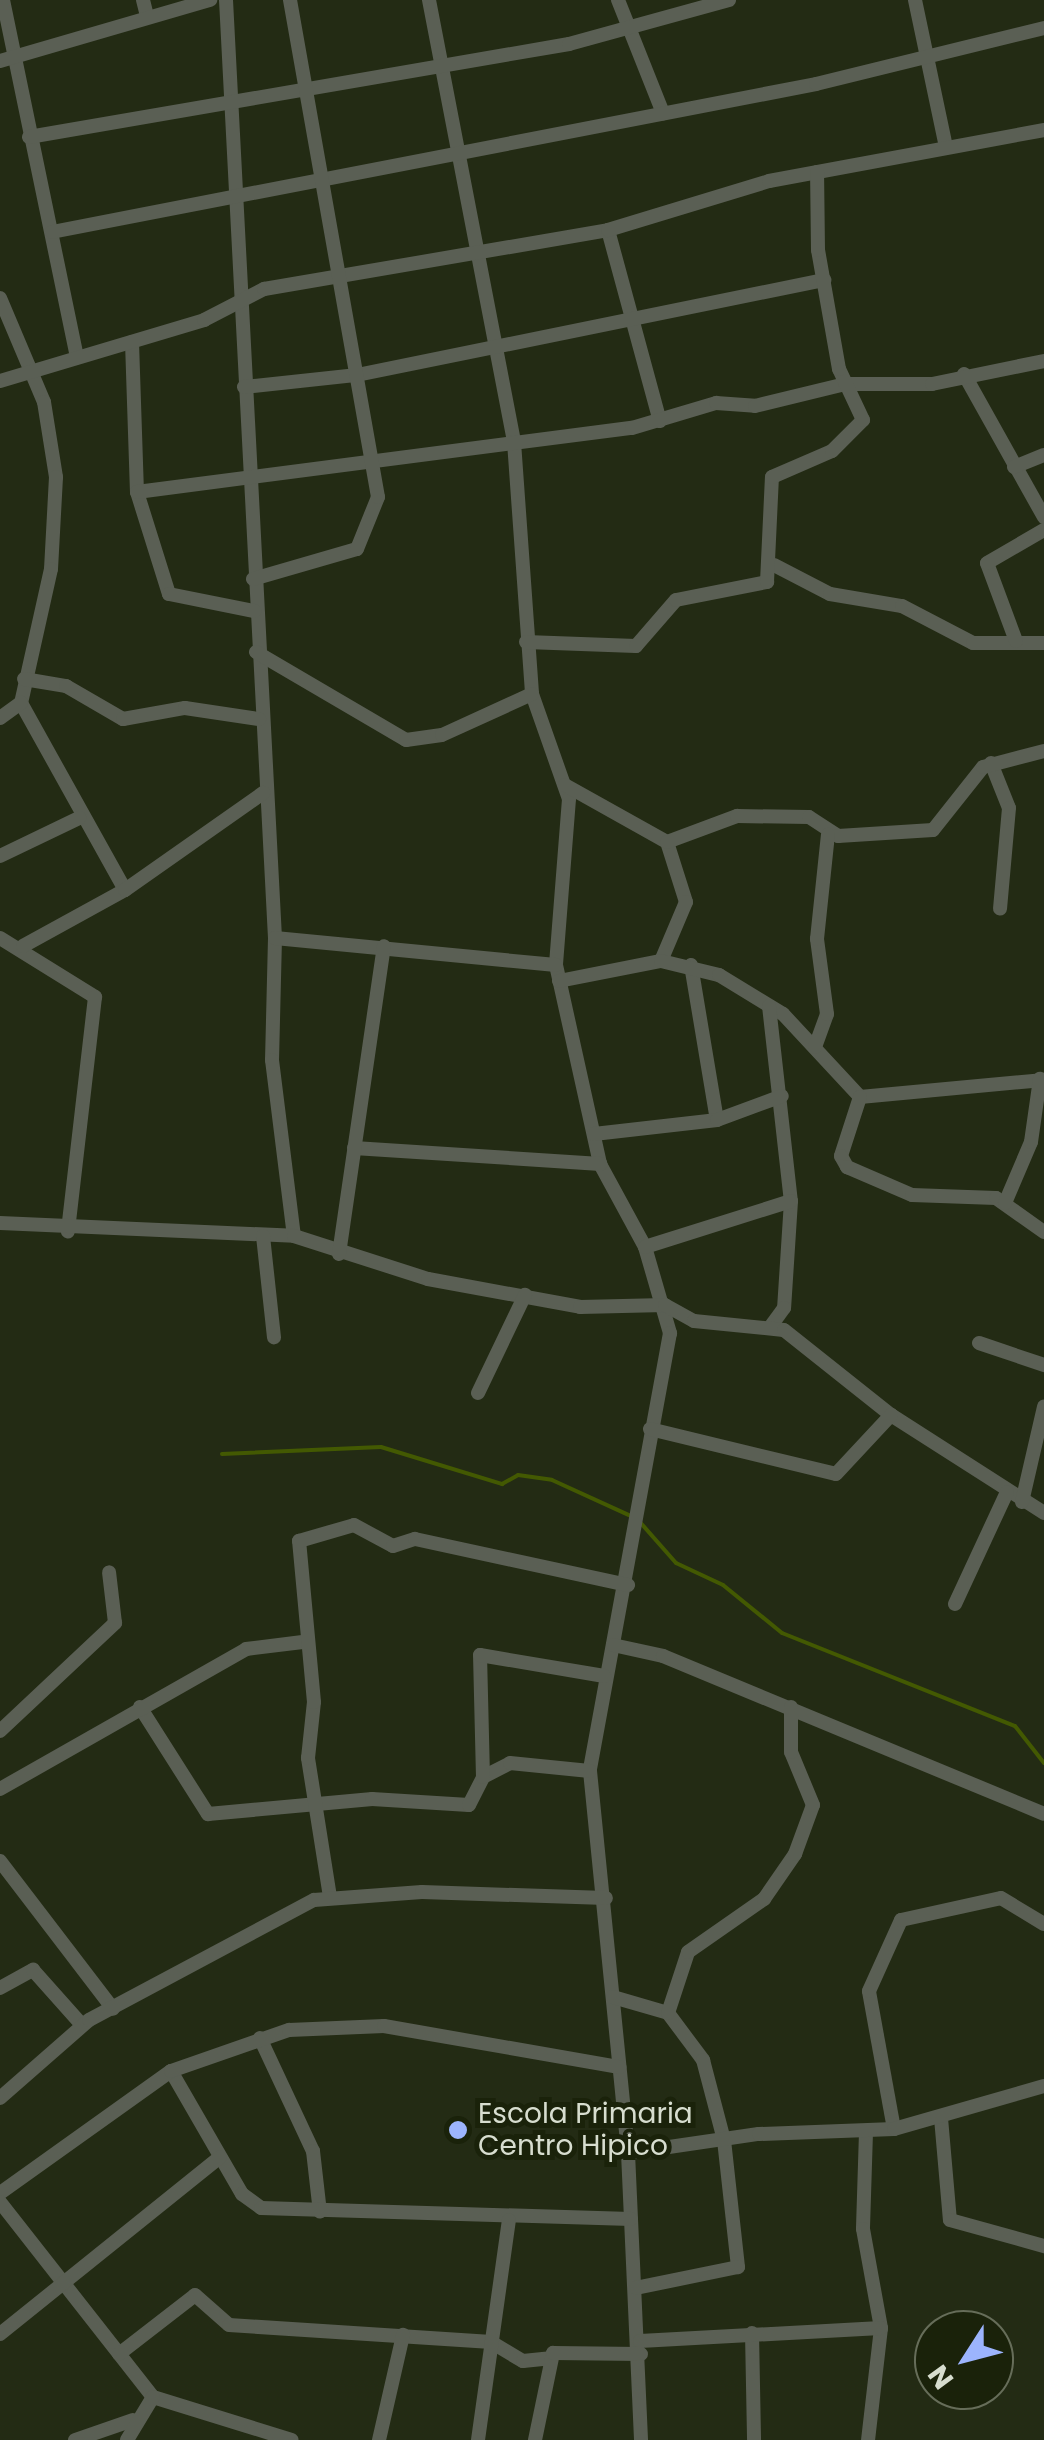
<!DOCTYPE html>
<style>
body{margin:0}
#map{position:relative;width:1044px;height:2440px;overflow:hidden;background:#232b14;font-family:Poppins,sans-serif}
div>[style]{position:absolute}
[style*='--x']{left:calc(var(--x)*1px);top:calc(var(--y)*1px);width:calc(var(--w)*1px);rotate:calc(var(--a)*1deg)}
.stream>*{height:4px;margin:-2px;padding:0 2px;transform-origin:2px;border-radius:2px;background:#435902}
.minor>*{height:14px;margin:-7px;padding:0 7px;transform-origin:7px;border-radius:7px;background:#5a5f54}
.dots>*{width:28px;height:28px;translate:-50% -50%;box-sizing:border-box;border:5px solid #1a220a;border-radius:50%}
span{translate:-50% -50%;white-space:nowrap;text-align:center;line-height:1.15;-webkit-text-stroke:10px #1a220a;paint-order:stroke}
.poi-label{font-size:28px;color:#d7ddcf}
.left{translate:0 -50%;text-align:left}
.north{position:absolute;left:914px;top:2310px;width:100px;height:100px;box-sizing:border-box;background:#1a220a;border:2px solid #666d59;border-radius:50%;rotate:234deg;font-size:28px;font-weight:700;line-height:40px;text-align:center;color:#d7ddcf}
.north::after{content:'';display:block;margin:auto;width:35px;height:45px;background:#9cb4fd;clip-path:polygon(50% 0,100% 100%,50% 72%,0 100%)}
</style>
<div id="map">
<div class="stream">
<div style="--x:222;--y:1454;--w:159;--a:-2.5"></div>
<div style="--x:381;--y:1447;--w:127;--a:17"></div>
<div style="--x:502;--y:1484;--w:18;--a:-29"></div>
<div style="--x:518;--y:1475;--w:34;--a:8"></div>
<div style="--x:552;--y:1480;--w:87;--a:24.5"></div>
<div style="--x:639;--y:1521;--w:56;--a:48.6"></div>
<div style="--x:676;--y:1563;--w:52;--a:25.1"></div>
<div style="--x:723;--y:1585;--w:76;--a:39.1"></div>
<div style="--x:782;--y:1633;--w:251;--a:21.8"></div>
<div style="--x:1015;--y:1726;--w:47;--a:51.9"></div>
</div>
<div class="minor">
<div style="--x:3;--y:0;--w:365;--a:78.3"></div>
<div style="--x:143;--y:0;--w:16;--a:76"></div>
<div style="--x:226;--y:0;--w:939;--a:87.01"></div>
<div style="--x:275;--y:938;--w:122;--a:91.4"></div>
<div style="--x:272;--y:1060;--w:177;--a:82.9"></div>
<div style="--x:429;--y:0;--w:450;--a:79.1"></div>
<div style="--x:514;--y:442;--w:253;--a:85.9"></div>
<div style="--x:532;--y:694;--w:111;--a:70.6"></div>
<div style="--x:569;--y:799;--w:167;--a:94.5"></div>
<div style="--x:556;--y:965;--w:204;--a:77.5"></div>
<div style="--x:600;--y:1164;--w:94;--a:61.5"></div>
<div style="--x:645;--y:1247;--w:90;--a:73.8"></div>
<div style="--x:670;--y:1333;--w:445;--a:100.4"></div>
<div style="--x:590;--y:1771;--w:384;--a:84.3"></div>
<div style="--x:628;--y:2153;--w:287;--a:87.4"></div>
<div style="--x:618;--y:0;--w:122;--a:68.3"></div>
<div style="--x:915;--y:0;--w:150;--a:78.1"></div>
<div style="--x:0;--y:61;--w:219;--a:-16.2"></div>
<div style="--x:29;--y:137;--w:548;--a:-9.77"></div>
<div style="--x:569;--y:44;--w:166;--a:-15.4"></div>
<div style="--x:608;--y:230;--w:198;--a:74.8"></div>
<div style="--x:52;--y:232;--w:778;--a:-10.96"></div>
<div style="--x:816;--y:84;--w:235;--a:-13.8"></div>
<div style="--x:0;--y:298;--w:113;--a:67.1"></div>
<div style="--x:44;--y:402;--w:76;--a:80.9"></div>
<div style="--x:56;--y:477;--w:92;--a:93.1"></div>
<div style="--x:51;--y:569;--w:137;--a:102.6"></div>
<div style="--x:21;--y:703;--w:214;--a:60.9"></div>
<div style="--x:132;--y:342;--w:150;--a:88.1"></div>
<div style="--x:137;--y:492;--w:107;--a:72.6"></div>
<div style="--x:169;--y:594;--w:87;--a:11.3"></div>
<div style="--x:964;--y:374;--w:164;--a:60.8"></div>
<div style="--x:0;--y:381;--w:213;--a:-16.6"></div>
<div style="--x:204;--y:320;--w:68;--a:-27.3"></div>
<div style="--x:264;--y:289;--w:349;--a:-9.7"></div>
<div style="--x:608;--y:230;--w:168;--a:-16.9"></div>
<div style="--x:769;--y:181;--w:280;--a:-10.5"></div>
<div style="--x:244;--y:387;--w:114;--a:-6.1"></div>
<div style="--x:357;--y:375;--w:477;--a:-11.5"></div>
<div style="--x:1014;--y:467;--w:32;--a:-22"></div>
<div style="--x:137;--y:492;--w:499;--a:-7.4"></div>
<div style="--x:632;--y:428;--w:88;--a:-16.6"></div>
<div style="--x:716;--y:403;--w:39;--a:4"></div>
<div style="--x:755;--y:406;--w:93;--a:-13.7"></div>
<div style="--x:845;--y:384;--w:87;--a:0"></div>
<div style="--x:932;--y:384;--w:114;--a:-11.6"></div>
<div style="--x:774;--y:565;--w:63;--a:27.4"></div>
<div style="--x:830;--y:594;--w:73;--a:9.5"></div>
<div style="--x:902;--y:606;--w:80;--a:27.5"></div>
<div style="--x:973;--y:643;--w:71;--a:0"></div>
<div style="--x:253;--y:579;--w:108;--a:-16.1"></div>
<div style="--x:357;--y:549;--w:56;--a:-68"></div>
<div style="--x:378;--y:497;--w:505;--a:-100.04"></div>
<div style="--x:1016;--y:641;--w:83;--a:-110.4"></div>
<div style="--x:987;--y:563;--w:66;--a:-30.1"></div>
<div style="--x:526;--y:642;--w:110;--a:2.1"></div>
<div style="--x:636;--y:646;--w:61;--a:-49"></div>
<div style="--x:676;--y:600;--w:93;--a:-11.2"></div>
<div style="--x:767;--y:582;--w:105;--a:-87.3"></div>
<div style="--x:772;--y:477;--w:65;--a:-23.4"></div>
<div style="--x:832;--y:451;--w:44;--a:-45"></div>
<div style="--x:863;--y:420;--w:56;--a:-115.2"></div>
<div style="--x:839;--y:369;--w:121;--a:-100"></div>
<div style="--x:818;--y:250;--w:78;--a:-90.7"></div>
<div style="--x:256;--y:652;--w:174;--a:30.4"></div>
<div style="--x:406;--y:740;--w:36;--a:-8"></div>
<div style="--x:442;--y:735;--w:99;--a:-24.5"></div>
<div style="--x:24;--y:679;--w:43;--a:9.5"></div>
<div style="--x:66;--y:686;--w:66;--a:30.1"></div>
<div style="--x:123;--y:719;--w:63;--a:-10.1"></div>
<div style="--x:185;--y:708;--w:75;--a:8.5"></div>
<div style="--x:0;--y:718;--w:26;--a:-36"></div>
<div style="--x:991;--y:763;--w:48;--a:68.2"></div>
<div style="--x:1009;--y:808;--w:101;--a:95.1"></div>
<div style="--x:565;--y:785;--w:117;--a:29.2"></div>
<div style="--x:667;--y:842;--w:63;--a:72.4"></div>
<div style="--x:686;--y:902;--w:64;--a:113"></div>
<div style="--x:667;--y:842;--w:75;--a:-20.4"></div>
<div style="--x:737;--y:816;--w:72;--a:0.8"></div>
<div style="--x:809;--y:817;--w:35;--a:33"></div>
<div style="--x:838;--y:836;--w:95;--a:-3.6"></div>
<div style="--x:933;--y:830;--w:80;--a:-51.6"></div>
<div style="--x:983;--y:767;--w:63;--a:-14.7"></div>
<div style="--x:0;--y:856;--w:88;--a:-25.7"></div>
<div style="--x:0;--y:938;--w:112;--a:31.8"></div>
<div style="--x:95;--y:997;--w:236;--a:96.6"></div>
<div style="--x:275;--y:938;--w:282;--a:5.5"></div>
<div style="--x:23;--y:946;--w:116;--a:-28.8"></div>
<div style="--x:125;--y:890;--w:169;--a:-35.1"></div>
<div style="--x:691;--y:965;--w:157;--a:80.5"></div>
<div style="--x:559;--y:981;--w:104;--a:-11.1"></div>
<div style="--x:661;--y:961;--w:60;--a:13.6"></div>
<div style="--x:719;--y:975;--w:75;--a:31.4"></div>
<div style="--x:783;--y:1014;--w:113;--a:47.1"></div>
<div style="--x:860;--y:1097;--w:185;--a:-5.3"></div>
<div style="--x:769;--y:1006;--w:196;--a:83.6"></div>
<div style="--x:791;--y:1201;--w:107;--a:93.7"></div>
<div style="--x:784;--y:1308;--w:24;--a:126"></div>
<div style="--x:815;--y:1047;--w:35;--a:-70"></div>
<div style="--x:827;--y:1014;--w:76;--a:-97.6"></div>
<div style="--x:817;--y:939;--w:105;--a:-84"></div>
<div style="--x:860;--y:1097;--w:62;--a:107.9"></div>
<div style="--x:841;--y:1156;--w:13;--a:61"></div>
<div style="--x:847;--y:1167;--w:71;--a:23.3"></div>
<div style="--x:912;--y:1195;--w:84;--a:2"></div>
<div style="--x:996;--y:1198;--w:59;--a:35.3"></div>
<div style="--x:594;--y:1134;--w:124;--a:-6.5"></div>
<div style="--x:717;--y:1120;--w:69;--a:-20.3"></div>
<div style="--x:354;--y:1148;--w:247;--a:3.7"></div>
<div style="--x:1005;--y:1203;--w:66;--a:-66.9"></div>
<div style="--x:1031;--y:1142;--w:64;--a:-81.9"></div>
<div style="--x:0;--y:1223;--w:294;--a:2.5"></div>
<div style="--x:294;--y:1236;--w:141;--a:17.8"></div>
<div style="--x:428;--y:1279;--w:155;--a:10.4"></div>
<div style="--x:580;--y:1307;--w:85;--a:-1.3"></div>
<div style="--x:665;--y:1305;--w:33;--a:29"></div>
<div style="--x:694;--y:1321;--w:90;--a:5.7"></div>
<div style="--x:784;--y:1330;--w:137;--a:38.5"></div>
<div style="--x:891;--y:1415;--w:182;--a:32.6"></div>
<div style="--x:263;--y:1236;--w:102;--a:83.8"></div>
<div style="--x:645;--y:1247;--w:153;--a:-17.5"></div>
<div style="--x:339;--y:1254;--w:311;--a:-81.7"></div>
<div style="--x:979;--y:1343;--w:69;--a:18.7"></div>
<div style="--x:478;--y:1393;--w:109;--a:-64.4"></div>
<div style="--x:650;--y:1429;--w:191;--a:13.6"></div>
<div style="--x:836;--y:1474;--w:81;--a:-47"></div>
<div style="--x:1022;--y:1502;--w:98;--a:-77"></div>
<div style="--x:955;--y:1604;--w:123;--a:-65.1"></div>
<div style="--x:613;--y:1645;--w:51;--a:12.4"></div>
<div style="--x:663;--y:1656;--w:412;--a:22.5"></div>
<div style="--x:140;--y:1707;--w:127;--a:57.6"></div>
<div style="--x:208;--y:1814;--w:165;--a:-5.2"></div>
<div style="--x:372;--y:1799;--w:97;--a:3.5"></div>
<div style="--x:469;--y:1805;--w:31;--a:-63"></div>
<div style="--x:483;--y:1777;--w:30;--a:-27"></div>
<div style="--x:510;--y:1763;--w:80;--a:5.7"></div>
<div style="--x:0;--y:1731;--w:158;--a:-43.2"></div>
<div style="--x:115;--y:1623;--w:51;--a:-96.7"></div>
<div style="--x:483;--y:1777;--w:122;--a:-91.4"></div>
<div style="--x:480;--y:1655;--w:126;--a:9.6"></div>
<div style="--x:0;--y:1789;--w:283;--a:-29.6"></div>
<div style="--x:246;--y:1649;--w:57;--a:-7"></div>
<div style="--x:0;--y:1861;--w:186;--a:52.6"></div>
<div style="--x:330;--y:1897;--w:141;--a:-99"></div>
<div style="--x:308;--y:1758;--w:56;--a:-83.9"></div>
<div style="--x:314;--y:1702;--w:162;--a:-95.3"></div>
<div style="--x:299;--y:1541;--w:57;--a:-16.2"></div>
<div style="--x:354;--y:1525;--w:44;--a:28.3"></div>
<div style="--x:393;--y:1546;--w:23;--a:-18"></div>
<div style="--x:415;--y:1539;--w:218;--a:12.2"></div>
<div style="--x:0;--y:1988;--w:38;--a:-29"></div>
<div style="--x:33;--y:1970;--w:74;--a:48.3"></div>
<div style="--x:613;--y:1997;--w:57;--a:16.2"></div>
<div style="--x:668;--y:2013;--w:59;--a:53.3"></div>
<div style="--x:703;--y:2060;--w:83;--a:75.3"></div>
<div style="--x:724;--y:2140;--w:128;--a:83.7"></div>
<div style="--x:738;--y:2267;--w:104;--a:168.4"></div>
<div style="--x:668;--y:2013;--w:64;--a:-71.8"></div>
<div style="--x:688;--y:1952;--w:93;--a:-34.9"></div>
<div style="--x:764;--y:1899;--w:55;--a:-55.4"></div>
<div style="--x:795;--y:1854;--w:52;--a:-69.8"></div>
<div style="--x:813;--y:1805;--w:57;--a:-112.5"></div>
<div style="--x:791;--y:1752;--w:45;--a:-90"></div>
<div style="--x:260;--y:2038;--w:125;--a:64.9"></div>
<div style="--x:313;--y:2151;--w:61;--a:83.5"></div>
<div style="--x:171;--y:2071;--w:142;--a:60"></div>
<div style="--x:242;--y:2194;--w:24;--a:36"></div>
<div style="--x:261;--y:2208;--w:370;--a:1.7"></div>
<div style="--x:0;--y:2098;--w:118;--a:-41.2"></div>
<div style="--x:89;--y:2020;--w:255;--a:-28.1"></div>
<div style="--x:314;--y:1900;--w:108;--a:-4.2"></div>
<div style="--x:422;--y:1892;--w:184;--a:1.9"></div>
<div style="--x:941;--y:2118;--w:102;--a:85"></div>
<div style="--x:950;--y:2220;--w:98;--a:15.5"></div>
<div style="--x:894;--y:2129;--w:140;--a:-100.3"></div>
<div style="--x:869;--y:1991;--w:78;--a:-65.7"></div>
<div style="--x:901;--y:1920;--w:102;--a:-12.4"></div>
<div style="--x:1001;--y:1898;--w:50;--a:31.2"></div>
<div style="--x:866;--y:2132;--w:97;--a:91.8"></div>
<div style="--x:863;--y:2229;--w:101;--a:79.7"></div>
<div style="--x:881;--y:2328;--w:113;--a:96.6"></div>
<div style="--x:628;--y:2153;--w:132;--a:-8.3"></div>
<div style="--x:759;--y:2134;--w:135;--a:-2.1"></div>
<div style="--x:894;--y:2129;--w:156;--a:-16"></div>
<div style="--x:0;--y:2193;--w:210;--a:-35.5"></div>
<div style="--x:171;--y:2071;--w:125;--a:-19.2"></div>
<div style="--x:289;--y:2030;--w:95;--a:-2.4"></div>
<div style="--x:384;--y:2026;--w:239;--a:9.9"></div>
<div style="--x:0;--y:2202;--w:248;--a:51.9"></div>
<div style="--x:153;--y:2397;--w:145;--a:17.2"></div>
<div style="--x:752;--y:2333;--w:107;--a:88.9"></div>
<div style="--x:0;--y:2334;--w:282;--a:-38.8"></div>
<div style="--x:640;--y:2341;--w:241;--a:-3.1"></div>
<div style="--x:119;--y:2354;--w:96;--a:-37.8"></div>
<div style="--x:195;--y:2295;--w:45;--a:41.4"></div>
<div style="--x:229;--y:2325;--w:263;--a:3.7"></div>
<div style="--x:491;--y:2342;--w:37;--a:31"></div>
<div style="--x:523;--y:2361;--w:27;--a:-6"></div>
<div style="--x:75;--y:2440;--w:61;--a:-19"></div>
<div style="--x:127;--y:2440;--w:50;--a:-58.8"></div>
<div style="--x:379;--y:2440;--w:108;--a:-77.1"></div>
<div style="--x:478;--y:2440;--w:222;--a:-82"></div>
<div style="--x:535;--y:2440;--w:89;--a:-78.3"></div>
<div style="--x:553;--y:2353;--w:88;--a:0.7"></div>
</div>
<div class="dots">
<div style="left:458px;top:2130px;background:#9cb4fd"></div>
</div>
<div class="poi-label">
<span class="left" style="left:478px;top:2130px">Escola Primaria<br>Centro Hipico</span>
</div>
<div class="north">N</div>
</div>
